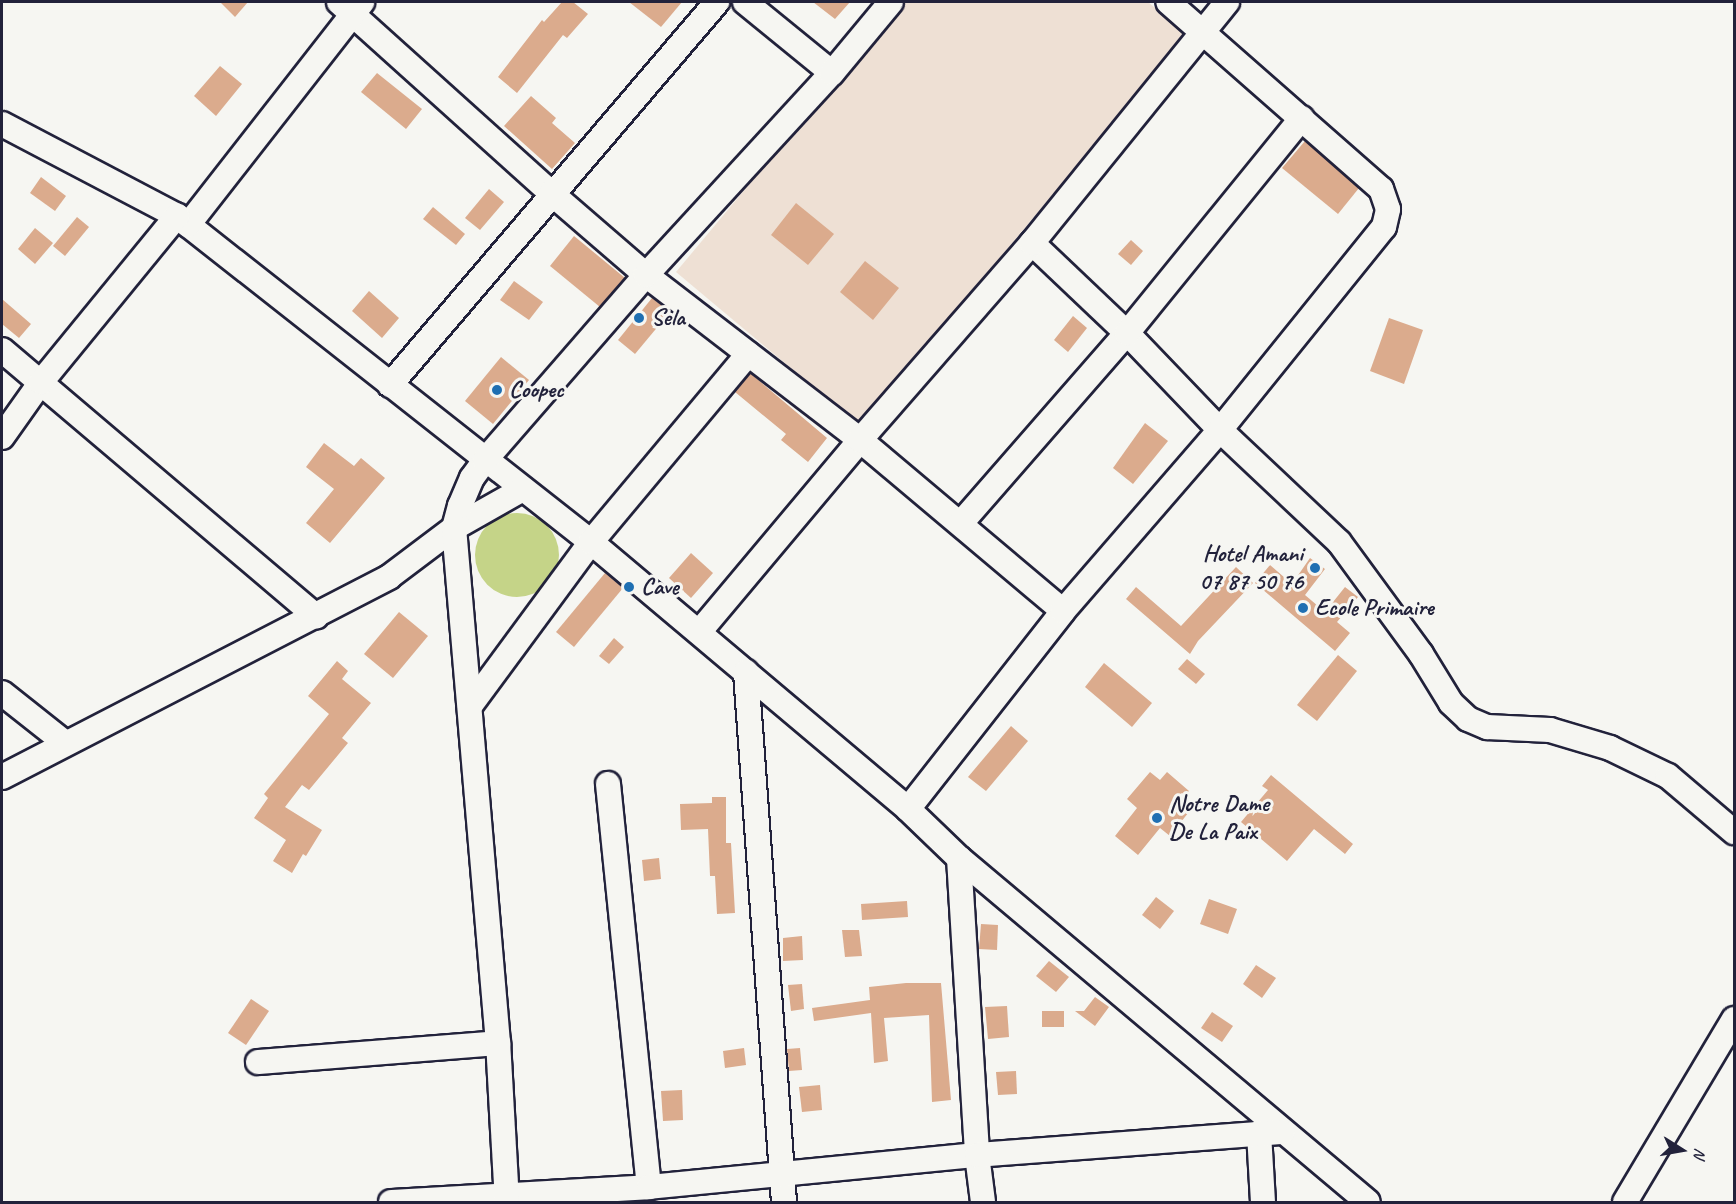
<!DOCTYPE html>
<style>
body{margin:0}
#map{position:relative;width:1736px;height:1204px;overflow:hidden;background:#f6f6f2;font-family:Caveat,sans-serif}
div>[style]{position:absolute}
[style*='--x']{left:calc(var(--x)*1px);top:calc(var(--y)*1px);width:calc(var(--w)*1px);rotate:calc(var(--a)*1deg)}
.built>*{inset:0;background:#eee0d4}
.green>*{inset:0;background:#c5d488}
.round{border-radius:50%}
.building>*{inset:0;background:#dbab8d}
.roads{filter:drop-shadow(2px 0 #22223b) drop-shadow(-2px 0 #22223b) drop-shadow(0 2px #22223b) drop-shadow(0 -2px #22223b)}
.minor>*{height:24px;margin:-12px;padding:0 12px;transform-origin:12px;border-radius:12px;background:#f6f6f2}
.dots>*{width:16px;height:16px;translate:-50% -50%;box-sizing:border-box;border:3px solid #f6f6f2;border-radius:50%}
span{translate:-50% -50%;white-space:nowrap;text-align:center;line-height:1.15;-webkit-text-stroke:6px #f6f6f2;paint-order:stroke}
.poi-label{font-size:24px;color:#22223b;font-weight:700}
.left{translate:0 -50%;text-align:left}
.right{translate:-100% -50%;text-align:right}
.frame{position:absolute;inset:0;border:3px solid #22223b;pointer-events:none}
.north{position:absolute;left:1652px;top:1120px;width:60px;height:60px;-webkit-text-stroke:4px #f6f6f2;paint-order:stroke;rotate:101deg;font-size:16px;font-weight:700;line-height:24px;text-align:center;color:#22223b}
.north::after{content:'';display:block;margin:auto;width:21px;height:27px;background:#22223b;clip-path:polygon(50% 0,100% 100%,50% 72%,0 100%)}
</style>
<div id="map">
<div class="built">
<div style="clip-path:polygon(901px 2px,1148px 2px,1186px 34px,860px 426px,676px 272px)"></div>
</div>
<div class="green">
<div class="round" style="left:475px;top:513px;width:84px;height:84px"></div>
</div>
<div class="building">
<div style="clip-path:polygon(220px 2px,248px 2px,235px 17px)"></div>
<div style="clip-path:polygon(562px 2px,573px 2px,588px 14px,567px 38px,563px 35px,517px 93px,498px 77px,542px 20px,544px 22px)"></div>
<div style="clip-path:polygon(629px 2px,682px 2px,661px 27px)"></div>
<div style="clip-path:polygon(813px 2px,850px 2px,835px 19px)"></div>
<div style="clip-path:polygon(220px 66px,242px 84px,216px 116px,194px 96px)"></div>
<div style="clip-path:polygon(377px 73px,422px 109px,406px 129px,361px 92px)"></div>
<div style="clip-path:polygon(531px 96px,556px 118px,552px 123px,575px 143px,552px 169px,504px 126px)"></div>
<div style="clip-path:polygon(1305px 141px,1359px 188px,1338px 214px,1282px 168px)"></div>
<div style="clip-path:polygon(41px 177px,66px 196px,55px 211px,30px 193px)"></div>
<div style="clip-path:polygon(489px 189px,504px 202px,480px 230px,465px 218px)"></div>
<div style="clip-path:polygon(796px 203px,834px 234px,808px 265px,771px 235px)"></div>
<div style="clip-path:polygon(433px 207px,465px 234px,456px 245px,423px 219px)"></div>
<div style="clip-path:polygon(77px 217px,89px 227px,65px 256px,53px 246px)"></div>
<div style="clip-path:polygon(35px 228px,53px 243px,35px 264px,18px 249px)"></div>
<div style="clip-path:polygon(574px 236px,625px 278px,600px 307px,550px 266px)"></div>
<div style="clip-path:polygon(1131px 240px,1143px 251px,1131px 265px,1118px 254px)"></div>
<div style="clip-path:polygon(865px 261px,899px 288px,873px 320px,840px 292px)"></div>
<div style="clip-path:polygon(514px 281px,543px 302px,529px 320px,500px 300px)"></div>
<div style="clip-path:polygon(369px 291px,399px 318px,382px 338px,352px 311px)"></div>
<div style="clip-path:polygon(652px 298px,670px 312px,635px 354px,618px 340px)"></div>
<div style="clip-path:polygon(2px 299px,31px 324px,19px 338px,2px 324px)"></div>
<div style="clip-path:polygon(1073px 316px,1087px 328px,1068px 352px,1054px 340px)"></div>
<div style="clip-path:polygon(1389px 318px,1423px 330px,1404px 384px,1370px 371px)"></div>
<div style="clip-path:polygon(501px 357px,529px 380px,493px 424px,465px 401px)"></div>
<div style="clip-path:polygon(750px 373px,827px 438px,808px 462px,781px 440px,786px 434px,735px 392px)"></div>
<div style="clip-path:polygon(1145px 423px,1168px 441px,1133px 484px,1113px 468px)"></div>
<div style="clip-path:polygon(324px 443px,354px 466px,361px 458px,385px 478px,330px 543px,306px 523px,334px 489px,306px 467px)"></div>
<div style="clip-path:polygon(691px 553px,713px 573px,691px 598px,669px 578px)"></div>
<div style="clip-path:polygon(1310px 558px,1325px 569px,1305px 595px,1325px 612px,1345px 587px,1358px 597px,1337px 622px,1350px 633px,1335px 651px,1255px 583px,1270px 565px,1292px 584px)"></div>
<div style="clip-path:polygon(1236px 567px,1253px 583px,1198px 641px,1190px 654px,1126px 599px,1136px 587px,1181px 626px)"></div>
<div style="clip-path:polygon(605px 573px,623px 588px,574px 647px,556px 632px)"></div>
<div style="clip-path:polygon(399px 612px,428px 636px,393px 678px,364px 654px)"></div>
<div style="clip-path:polygon(614px 638px,624px 647px,609px 664px,599px 656px)"></div>
<div style="clip-path:polygon(1338px 655px,1357px 671px,1317px 721px,1297px 705px)"></div>
<div style="clip-path:polygon(1187px 659px,1205px 674px,1196px 684px,1178px 669px)"></div>
<div style="clip-path:polygon(337px 661px,348px 671px,342px 679px,371px 703px,342px 738px,348px 743px,309px 790px,302px 785px,285px 807px,322px 830px,306px 856px,303px 854px,292px 873px,273px 861px,286px 840px,254px 818px,268px 798px,264px 794px,329px 714px,308px 696px)"></div>
<div style="clip-path:polygon(1104px 663px,1152px 703px,1132px 727px,1085px 687px)"></div>
<div style="clip-path:polygon(1011px 726px,1028px 741px,986px 791px,968px 777px)"></div>
<div style="clip-path:polygon(1150px 772px,1160px 780px,1167px 772px,1189px 791px,1182px 800px,1192px 808px,1170px 836px,1160px 828px,1138px 855px,1115px 836px,1137px 808px,1127px 799px)"></div>
<div style="clip-path:polygon(1271px 775px,1353px 844px,1345px 854px,1314px 829px,1287px 861px,1241px 822px,1268px 790px,1262px 786px)"></div>
<div style="clip-path:polygon(712px 797px,726px 797px,726px 843px,731px 843px,735px 913px,717px 914px,715px 876px,710px 876px,708px 829px,681px 830px,680px 804px,712px 803px)"></div>
<div style="clip-path:polygon(659px 858px,661px 879px,644px 881px,642px 860px)"></div>
<div style="clip-path:polygon(1156px 897px,1174px 911px,1160px 929px,1142px 915px)"></div>
<div style="clip-path:polygon(1209px 899px,1237px 909px,1228px 934px,1200px 924px)"></div>
<div style="clip-path:polygon(907px 901px,908px 917px,862px 920px,861px 904px)"></div>
<div style="clip-path:polygon(981px 924px,998px 925px,997px 950px,979px 949px)"></div>
<div style="clip-path:polygon(842px 930px,859px 930px,862px 956px,845px 957px)"></div>
<div style="clip-path:polygon(802px 936px,803px 960px,783px 961px,783px 938px)"></div>
<div style="clip-path:polygon(1049px 961px,1069px 977px,1056px 992px,1036px 976px)"></div>
<div style="clip-path:polygon(1256px 965px,1276px 978px,1262px 998px,1243px 984px)"></div>
<div style="clip-path:polygon(906px 983px,941px 983px,951px 1100px,932px 1102px,929px 1015px,884px 1018px,888px 1061px,874px 1063px,871px 1013px,814px 1021px,812px 1008px,870px 1000px,869px 987px)"></div>
<div style="clip-path:polygon(802px 984px,804px 1009px,791px 1011px,788px 985px)"></div>
<div style="clip-path:polygon(1095px 997px,1109px 1007px,1095px 1026px,1075px 1011px,1084px 1011px)"></div>
<div style="clip-path:polygon(251px 999px,269px 1011px,246px 1045px,228px 1033px)"></div>
<div style="clip-path:polygon(1007px 1006px,1009px 1037px,988px 1039px,985px 1007px)"></div>
<div style="clip-path:polygon(1042px 1011px,1064px 1011px,1064px 1027px,1042px 1027px)"></div>
<div style="clip-path:polygon(1212px 1012px,1233px 1026px,1222px 1042px,1201px 1028px)"></div>
<div style="clip-path:polygon(744px 1048px,746px 1065px,725px 1068px,723px 1051px)"></div>
<div style="clip-path:polygon(800px 1048px,802px 1070px,789px 1071px,787px 1049px)"></div>
<div style="clip-path:polygon(1016px 1071px,1017px 1094px,998px 1095px,996px 1072px)"></div>
<div style="clip-path:polygon(820px 1085px,822px 1110px,802px 1112px,799px 1087px)"></div>
<div style="clip-path:polygon(682px 1090px,683px 1120px,663px 1121px,661px 1091px)"></div>
</div>
<div class="roads">
<div class="minor">
<div style="--x:339;--y:2;--w:285;--a:42"></div>
<div style="--x:551;--y:193;--w:125;--a:40.8"></div>
<div style="--x:646;--y:275;--w:270;--a:37.6"></div>
<div style="--x:860;--y:440;--w:265;--a:40.1"></div>
<div style="--x:745;--y:2;--w:112;--a:39.2"></div>
<div style="--x:2;--y:124;--w:198;--a:27.7"></div>
<div style="--x:177;--y:216;--w:527;--a:38.22"></div>
<div style="--x:591;--y:542;--w:414;--a:40.1"></div>
<div style="--x:908;--y:809;--w:71;--a:43.9"></div>
<div style="--x:959;--y:858;--w:534;--a:40.07"></div>
<div style="--x:188;--y:225;--w:283;--a:-52"></div>
<div style="--x:1032;--y:243;--w:131;--a:43.5"></div>
<div style="--x:1127;--y:333;--w:134;--a:46.2"></div>
<div style="--x:1220;--y:430;--w:163;--a:43.3"></div>
<div style="--x:1339;--y:542;--w:139;--a:53.8"></div>
<div style="--x:1421;--y:654;--w:57;--a:58.5"></div>
<div style="--x:1451;--y:703;--w:23;--a:43"></div>
<div style="--x:1468;--y:719;--w:21;--a:23"></div>
<div style="--x:1487;--y:727;--w:63;--a:2.7"></div>
<div style="--x:1550;--y:730;--w:63;--a:16.7"></div>
<div style="--x:1610;--y:748;--w:64;--a:25.8"></div>
<div style="--x:1668;--y:776;--w:87;--a:40.3"></div>
<div style="--x:2;--y:350;--w:412;--a:40.3"></div>
<div style="--x:390;--y:385;--w:504;--a:-49.51"></div>
<div style="--x:2;--y:437;--w:67;--a:-54.7"></div>
<div style="--x:41;--y:382;--w:215;--a:-50.7"></div>
<div style="--x:961;--y:523;--w:252;--a:-48.9"></div>
<div style="--x:1127;--y:333;--w:277;--a:-50.9"></div>
<div style="--x:700;--y:631;--w:249;--a:-50"></div>
<div style="--x:860;--y:440;--w:262;--a:-48.9"></div>
<div style="--x:1032;--y:243;--w:310;--a:-51"></div>
<div style="--x:746;--y:672;--w:531;--a:85.9"></div>
<div style="--x:2;--y:693;--w:80;--a:38.4"></div>
<div style="--x:470;--y:706;--w:204;--a:-53.6"></div>
<div style="--x:591;--y:542;--w:245;--a:-50.1"></div>
<div style="--x:2;--y:777;--w:436;--a:-27.3"></div>
<div style="--x:389;--y:577;--w:81;--a:-37"></div>
<div style="--x:454;--y:528;--w:79;--a:-29.5"></div>
<div style="--x:608;--y:784;--w:405;--a:84.2"></div>
<div style="--x:908;--y:809;--w:251;--a:-51.9"></div>
<div style="--x:1063;--y:611;--w:240;--a:-49.1"></div>
<div style="--x:1220;--y:430;--w:261;--a:-51.1"></div>
<div style="--x:1384;--y:227;--w:18;--a:-77"></div>
<div style="--x:1388;--y:209;--w:21;--a:-109"></div>
<div style="--x:1381;--y:189;--w:283;--a:-138.7"></div>
<div style="--x:959;--y:858;--w:298;--a:86.5"></div>
<div style="--x:977;--y:1155;--w:47;--a:82.7"></div>
<div style="--x:258;--y:1062;--w:241;--a:-4.5"></div>
<div style="--x:1259;--y:1133;--w:69;--a:86.7"></div>
<div style="--x:391;--y:1202;--w:258;--a:-3.3"></div>
<div style="--x:649;--y:1187;--w:330;--a:-5.6"></div>
<div style="--x:977;--y:1155;--w:306;--a:-4.3"></div>
<div style="--x:507;--y:1202;--w:159;--a:-93.2"></div>
<div style="--x:498;--y:1043;--w:517;--a:-94.88"></div>
<div style="--x:454;--y:528;--w:23;--a:-75"></div>
<div style="--x:460;--y:506;--w:30;--a:-67"></div>
<div style="--x:472;--y:478;--w:22;--a:-54"></div>
<div style="--x:485;--y:460;--w:245;--a:-49"></div>
<div style="--x:646;--y:275;--w:275;--a:-47.4"></div>
<div style="--x:832;--y:73;--w:92;--a:-50.3"></div>
<div style="--x:1625;--y:1202;--w:213;--a:-59.2"></div>
</div>
</div>
<div class="dots">
<div style="left:639px;top:318px;background:#1f6fb2"></div>
<div style="left:497px;top:390px;background:#1f6fb2"></div>
<div style="left:1315px;top:568px;background:#1f6fb2"></div>
<div style="left:629px;top:587px;background:#1f6fb2"></div>
<div style="left:1303px;top:608px;background:#1f6fb2"></div>
<div style="left:1157px;top:818px;background:#1f6fb2"></div>
</div>
<div class="poi-label">
<span class="left" style="left:651px;top:318px">Sela</span>
<span class="left" style="left:509px;top:390px">Coopec</span>
<span class="right" style="left:1303px;top:568px">Hotel Amani<br>07 87 50 76</span>
<span class="left" style="left:641px;top:587px">Cave</span>
<span class="left" style="left:1315px;top:608px">Ecole Primaire</span>
<span class="left" style="left:1169px;top:818px">Notre Dame<br>De La Paix</span>
</div>
<div class="frame"></div>
<div class="north">N</div>
</div>
